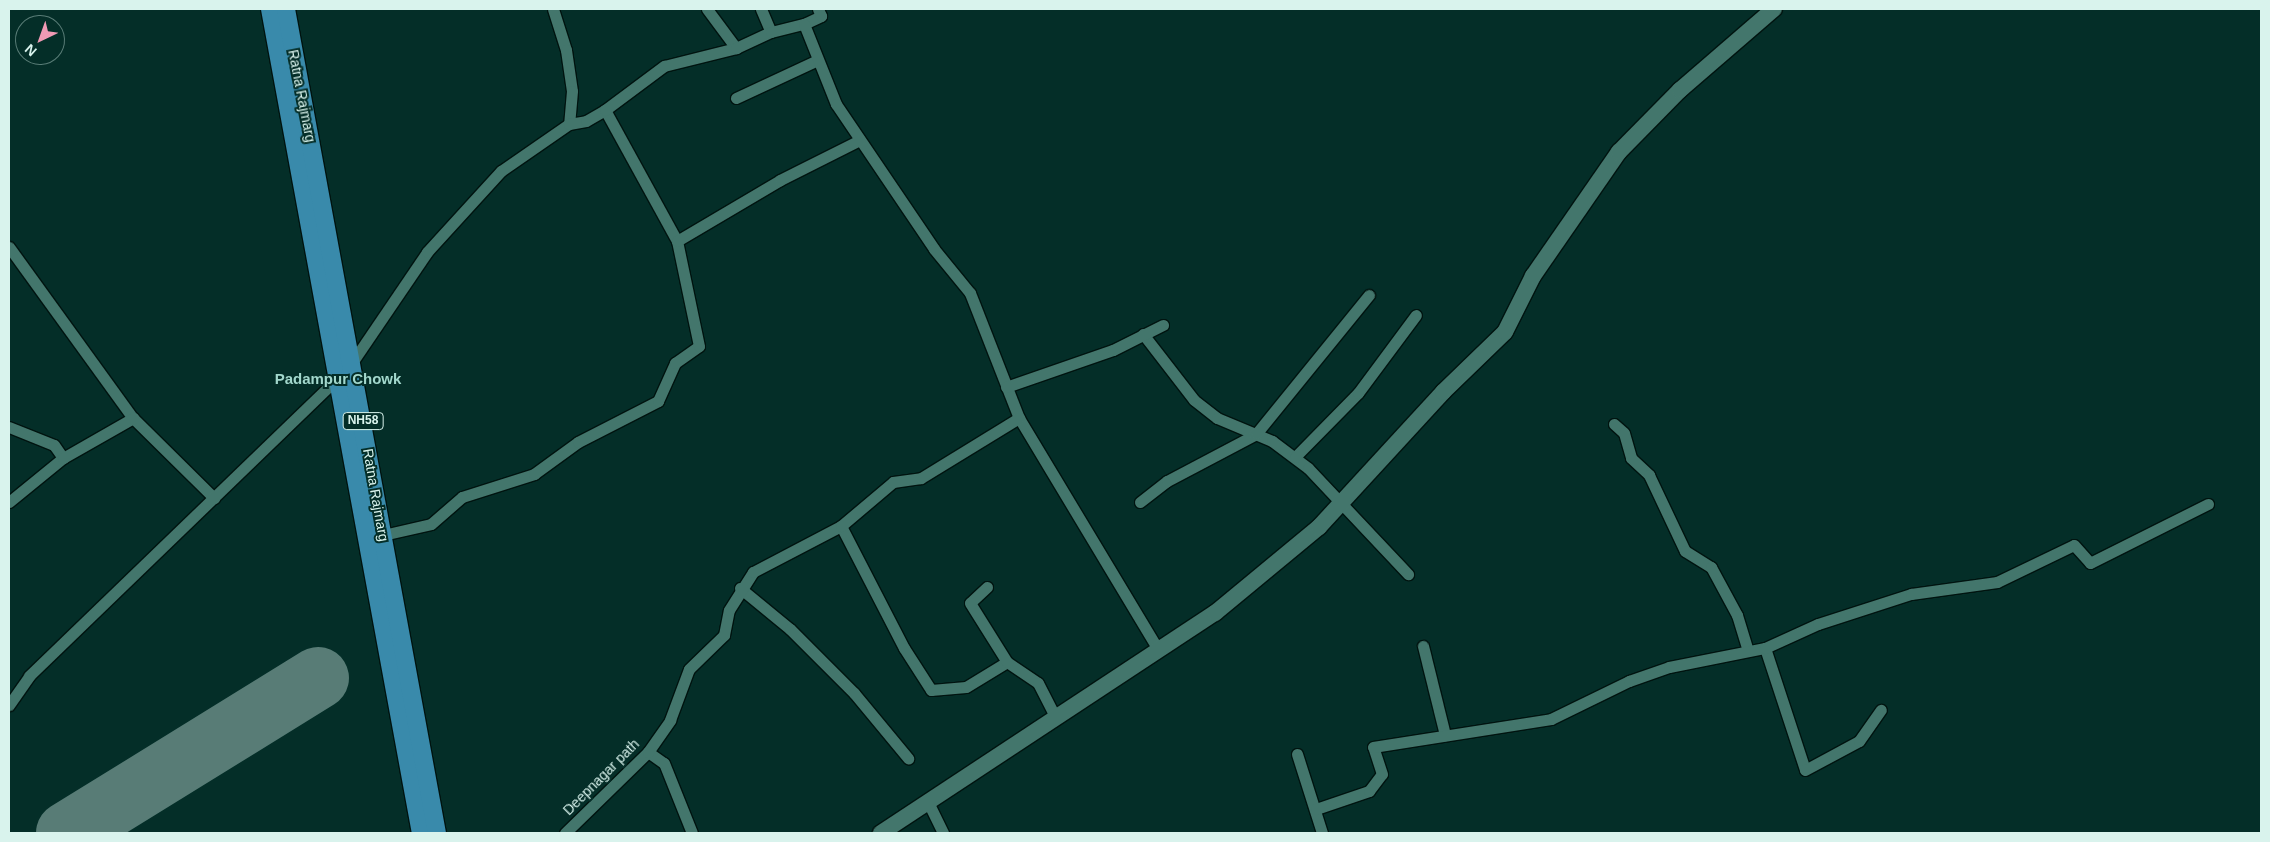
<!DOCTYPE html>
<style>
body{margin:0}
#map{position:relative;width:2270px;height:842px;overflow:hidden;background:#042e28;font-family:Helvetica,sans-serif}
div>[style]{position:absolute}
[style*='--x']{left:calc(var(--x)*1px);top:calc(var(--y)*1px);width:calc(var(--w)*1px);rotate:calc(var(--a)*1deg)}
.runway>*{height:62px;margin:-31px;padding:0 31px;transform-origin:31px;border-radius:31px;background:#587c76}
.roads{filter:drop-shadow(1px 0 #001410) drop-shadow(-1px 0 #001410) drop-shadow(0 1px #001410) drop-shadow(0 -1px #001410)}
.street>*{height:11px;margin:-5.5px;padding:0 5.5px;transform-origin:5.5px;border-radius:5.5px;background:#43766c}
.secondary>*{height:16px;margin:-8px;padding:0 8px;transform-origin:8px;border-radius:8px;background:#43766c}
.primary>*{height:18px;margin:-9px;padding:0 9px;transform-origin:9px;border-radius:9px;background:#398aab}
span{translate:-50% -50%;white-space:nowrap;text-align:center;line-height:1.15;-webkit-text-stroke:4px #042e28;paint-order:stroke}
.shield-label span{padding:1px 4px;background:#042e28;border:1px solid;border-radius:4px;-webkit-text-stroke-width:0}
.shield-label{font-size:12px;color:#d9f3ed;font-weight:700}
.street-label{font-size:14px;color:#d9f3ed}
.neighbourhood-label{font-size:15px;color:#a2d7cc;font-weight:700}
.frame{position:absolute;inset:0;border:10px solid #d9f3ed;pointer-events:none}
.north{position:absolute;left:15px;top:15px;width:50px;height:50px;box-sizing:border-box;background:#042e28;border:1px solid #597d77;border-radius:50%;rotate:222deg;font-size:14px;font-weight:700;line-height:20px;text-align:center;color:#d9f3ed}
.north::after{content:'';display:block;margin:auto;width:18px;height:22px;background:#f09ab4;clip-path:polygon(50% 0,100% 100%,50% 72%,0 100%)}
</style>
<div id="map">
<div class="runway">
<div style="--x:67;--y:833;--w:295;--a:-31.7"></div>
</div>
<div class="roads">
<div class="street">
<div style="--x:553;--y:9;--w:43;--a:72.4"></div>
<div style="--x:566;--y:50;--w:41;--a:81.7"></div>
<div style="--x:572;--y:91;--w:33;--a:95"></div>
<div style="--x:707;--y:9;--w:49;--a:53.4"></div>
<div style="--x:761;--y:9;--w:25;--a:67"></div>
<div style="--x:804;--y:24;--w:19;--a:-25"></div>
<div style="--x:821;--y:16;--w:8;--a:-113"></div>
<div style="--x:736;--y:98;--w:90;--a:-24.9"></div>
<div style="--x:605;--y:110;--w:149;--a:61.2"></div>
<div style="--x:9;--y:247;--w:211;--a:54.1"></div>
<div style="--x:133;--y:418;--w:114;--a:44.6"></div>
<div style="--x:1143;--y:334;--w:83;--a:52.3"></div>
<div style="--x:1194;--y:400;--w:29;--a:38"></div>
<div style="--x:1217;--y:418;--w:60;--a:22.7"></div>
<div style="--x:1272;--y:441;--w:45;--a:36.9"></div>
<div style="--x:1308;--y:468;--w:146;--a:46.7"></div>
<div style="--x:351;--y:364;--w:135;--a:-55.8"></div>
<div style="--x:427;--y:252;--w:110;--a:-47.6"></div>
<div style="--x:501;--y:171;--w:83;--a:-34.7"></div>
<div style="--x:569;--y:124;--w:17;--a:-10"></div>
<div style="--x:586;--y:121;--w:22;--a:-30"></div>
<div style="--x:605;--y:110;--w:74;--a:-36.7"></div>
<div style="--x:664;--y:66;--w:74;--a:-14"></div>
<div style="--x:736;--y:48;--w:38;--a:-25"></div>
<div style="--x:771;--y:32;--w:34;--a:-14"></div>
<div style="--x:804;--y:24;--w:86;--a:68.2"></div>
<div style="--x:836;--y:104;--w:175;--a:55.9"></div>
<div style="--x:934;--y:249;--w:57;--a:50.7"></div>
<div style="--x:970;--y:293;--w:134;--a:68.6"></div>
<div style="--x:1019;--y:418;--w:270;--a:59"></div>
<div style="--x:1006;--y:387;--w:113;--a:-19.1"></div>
<div style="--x:1113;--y:350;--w:56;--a:-26.6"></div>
<div style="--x:1614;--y:424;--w:13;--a:42"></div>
<div style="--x:1624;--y:433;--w:26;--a:74"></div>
<div style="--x:1631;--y:458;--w:25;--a:43"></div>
<div style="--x:1649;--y:475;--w:84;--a:64.7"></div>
<div style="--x:1685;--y:551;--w:31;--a:32"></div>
<div style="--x:1711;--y:567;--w:55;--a:61.6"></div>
<div style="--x:1737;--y:615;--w:34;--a:73"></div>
<div style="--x:9;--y:427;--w:48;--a:21.8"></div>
<div style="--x:54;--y:445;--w:16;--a:55"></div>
<div style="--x:1295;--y:457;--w:90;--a:-45.5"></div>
<div style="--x:1358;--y:393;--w:97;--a:-53.4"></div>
<div style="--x:9;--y:502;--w:70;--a:-39.2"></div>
<div style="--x:63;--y:458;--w:81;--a:-29.7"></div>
<div style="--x:1140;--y:502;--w:34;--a:-38"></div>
<div style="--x:1167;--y:481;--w:101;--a:-27.8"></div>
<div style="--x:1256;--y:434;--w:179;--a:-50.9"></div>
<div style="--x:841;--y:526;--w:137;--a:62.7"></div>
<div style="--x:904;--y:648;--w:50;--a:57.3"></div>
<div style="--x:931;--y:690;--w:35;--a:-5"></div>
<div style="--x:966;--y:687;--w:48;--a:-31.4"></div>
<div style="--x:1007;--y:662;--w:37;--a:34"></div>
<div style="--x:1038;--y:683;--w:38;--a:63"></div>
<div style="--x:383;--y:535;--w:49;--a:-12.9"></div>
<div style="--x:431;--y:524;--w:41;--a:-41.1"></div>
<div style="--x:462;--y:497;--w:76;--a:-17.7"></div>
<div style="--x:534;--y:474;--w:54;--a:-36"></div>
<div style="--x:578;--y:442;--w:90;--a:-27.1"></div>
<div style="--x:658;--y:401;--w:42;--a:-65.9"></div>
<div style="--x:675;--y:363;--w:29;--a:-35"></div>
<div style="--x:699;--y:346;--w:107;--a:-101.8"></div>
<div style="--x:677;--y:241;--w:120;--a:-30.6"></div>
<div style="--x:780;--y:180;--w:89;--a:-26.6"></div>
<div style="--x:987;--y:587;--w:23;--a:137"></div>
<div style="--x:970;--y:603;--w:70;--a:57.9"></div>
<div style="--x:740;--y:588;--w:65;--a:39.4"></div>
<div style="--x:790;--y:629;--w:91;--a:45"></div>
<div style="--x:854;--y:693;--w:85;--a:50.3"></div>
<div style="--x:1423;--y:646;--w:92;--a:76.1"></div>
<div style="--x:1765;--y:648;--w:128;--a:71.8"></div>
<div style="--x:1805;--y:770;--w:61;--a:-28.2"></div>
<div style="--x:1859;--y:741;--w:38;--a:-55"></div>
<div style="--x:9;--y:705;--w:35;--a:-55"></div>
<div style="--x:29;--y:676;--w:432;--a:-44"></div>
<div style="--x:648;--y:752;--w:19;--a:35"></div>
<div style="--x:664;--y:763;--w:75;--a:68.2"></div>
<div style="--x:1297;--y:754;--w:83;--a:72.4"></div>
<div style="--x:927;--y:800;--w:37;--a:64"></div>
<div style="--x:1316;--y:809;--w:56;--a:-18.8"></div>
<div style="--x:1369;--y:791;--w:21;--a:-53"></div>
<div style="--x:1382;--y:774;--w:28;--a:-108"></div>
<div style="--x:1373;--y:747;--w:180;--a:-8.9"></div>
<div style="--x:1551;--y:719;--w:87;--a:-26"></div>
<div style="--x:1629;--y:681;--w:42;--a:-19.3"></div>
<div style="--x:1669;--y:667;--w:98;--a:-11.2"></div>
<div style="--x:1765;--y:648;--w:58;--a:-24.4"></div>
<div style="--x:1818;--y:624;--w:98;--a:-17.9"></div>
<div style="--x:1911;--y:594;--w:87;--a:-7.9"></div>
<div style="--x:1997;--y:582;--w:85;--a:-25.7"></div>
<div style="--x:2074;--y:545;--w:24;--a:48"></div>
<div style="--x:2090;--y:563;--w:132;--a:-26.6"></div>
<div style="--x:565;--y:833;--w:116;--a:-44.3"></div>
<div style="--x:648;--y:752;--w:39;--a:-55"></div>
<div style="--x:670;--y:720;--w:54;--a:-69.6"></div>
<div style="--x:689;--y:669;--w:49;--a:-44.2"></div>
<div style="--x:724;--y:635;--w:25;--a:-79"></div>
<div style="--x:729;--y:610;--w:45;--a:-57.7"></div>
<div style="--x:753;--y:572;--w:99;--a:-27.6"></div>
<div style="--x:841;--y:526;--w:68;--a:-40.2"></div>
<div style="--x:893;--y:482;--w:28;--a:-8"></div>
<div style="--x:921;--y:478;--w:115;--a:-31.5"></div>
</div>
<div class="secondary">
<div style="--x:881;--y:833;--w:400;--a:-33.4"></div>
<div style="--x:1215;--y:613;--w:135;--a:-39.6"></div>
<div style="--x:1319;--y:527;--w:183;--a:-47.4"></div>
<div style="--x:1443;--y:392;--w:86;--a:-44.1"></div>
<div style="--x:1505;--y:332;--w:63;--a:-63.4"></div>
<div style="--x:1533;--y:276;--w:151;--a:-55.3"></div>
<div style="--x:1619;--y:152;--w:87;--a:-45.5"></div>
<div style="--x:1680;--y:90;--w:124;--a:-40.8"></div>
</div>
<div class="primary">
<div style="--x:270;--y:9;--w:838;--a:79.62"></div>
<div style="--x:286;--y:9;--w:838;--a:79.62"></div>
</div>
</div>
<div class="shield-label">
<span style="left:363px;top:421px">NH58</span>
</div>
<div class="street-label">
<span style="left:302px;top:96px;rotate:79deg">Ratna Rajmarg</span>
<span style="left:376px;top:495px;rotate:80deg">Ratna Rajmarg</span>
<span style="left:601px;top:777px;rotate:-45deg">Deepnagar path</span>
</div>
<div class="neighbourhood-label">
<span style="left:338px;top:379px">Padampur Chowk</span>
</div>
<div class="frame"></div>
<div class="north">N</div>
</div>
